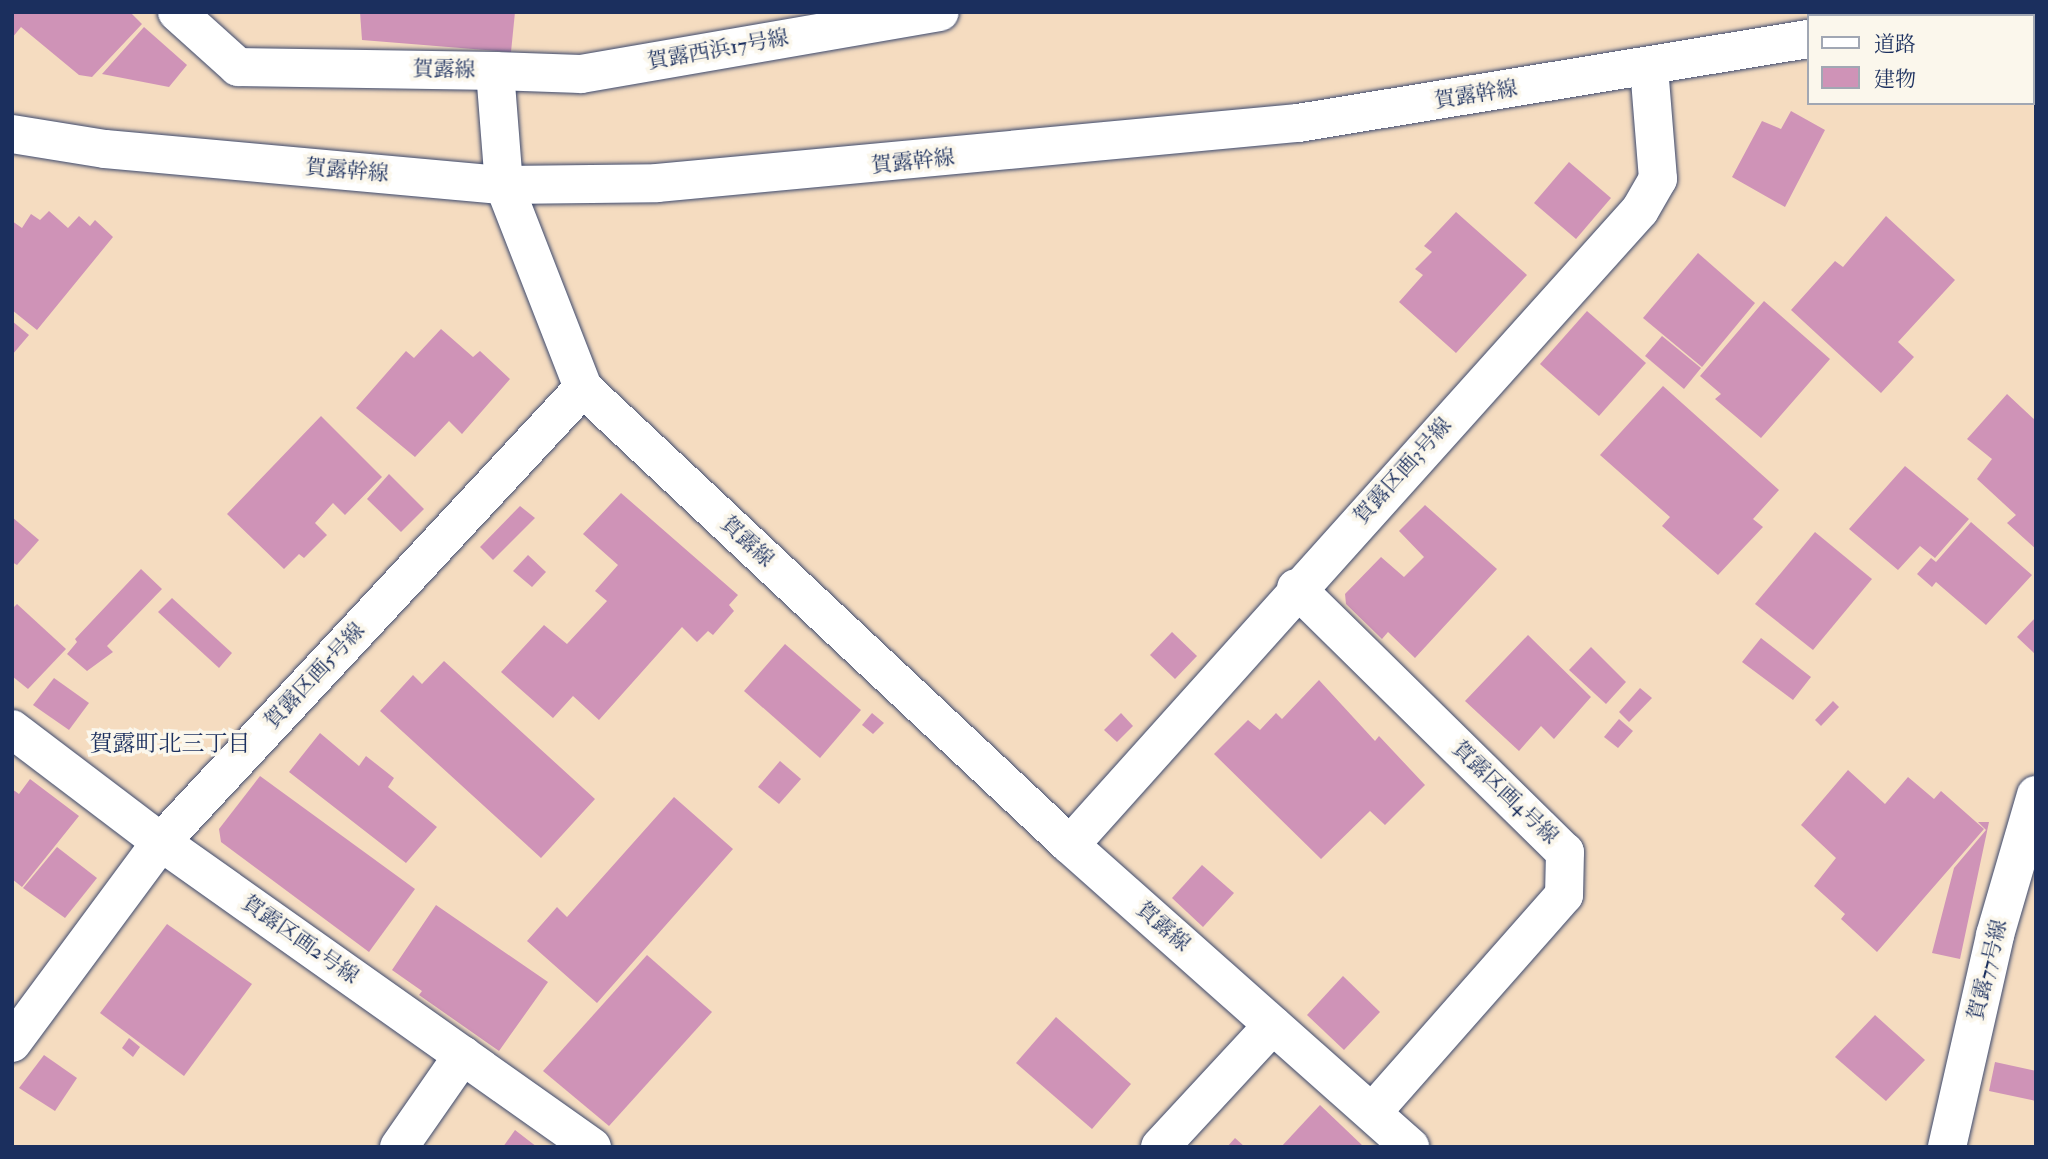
<!DOCTYPE html>
<html>
<head>
<meta charset="utf-8">
<style>
  body { margin:0 }
  #map { position:relative; width:2048px; height:1159px; overflow:hidden; background:#f5dcc0; font-family:"IM FELL Double Pica","Noto Serif JP",serif }
  div>[style] { position:absolute }
  [style*='--x'] { left:calc(var(--x)*1px); top:calc(var(--y)*1px); width:calc(var(--w)*1px); rotate:calc(var(--a)*1deg) }
  .building>* { inset:0; background:#cf93b7 }
  .roads { filter:drop-shadow(0 0 2px #3c496d) drop-shadow(0 0 2px #3c496d) }
  .street>* { height:38px; margin:-19px; padding:0 19px; transform-origin:19px; border-radius:19px; background:#fff }
  span { translate:-50% -50%; white-space:nowrap; text-align:center; line-height:1.15; -webkit-text-stroke:7px #fbf7ec; paint-order:stroke }
  .street-label { font-size:21px; color:#1b2f5e }
  .neighbourhood-label { font-size:23px; color:#1b2f5e }
  .frame { position:absolute; inset:0; border:14px solid #1b2f5e; pointer-events:none }
  .legend { position:absolute; left:1807px; top:14px; width:228px; height:91px; box-sizing:border-box; background:#fbf7ec; border:2px solid #a1a7b3; margin:0; padding:9px 12px; list-style:none; font-size:21px; color:#1b2f5e }
  .legend li { display:flex; align-items:center; gap:14px; height:35px }
  .legend b { width:35px; border:2px solid #a1a7b3 }
</style>
</head>
<body>
<div id="map">
  <div class="building">
    <i style="clip-path:polygon(12px 12px,130px 12px,142px 24px,92px 77px,79px 75px,21px 27px,12px 38px)"></i>
    <i style="clip-path:polygon(360px 12px,515px 12px,511px 52px,362px 40px)"></i>
    <i style="clip-path:polygon(144px 27px,187px 65px,169px 87px,102px 74px)"></i>
    <i style="clip-path:polygon(1791px 111px,1825px 130px,1785px 207px,1732px 177px,1762px 121px,1781px 129px)"></i>
    <i style="clip-path:polygon(1569px 162px,1611px 198px,1576px 239px,1534px 203px)"></i>
    <i style="clip-path:polygon(49px 211px,68px 228px,79px 216px,90px 226px,95px 220px,113px 237px,37px 330px,12px 310px,12px 221px,22px 228px,31px 214px,40px 220px)"></i>
    <i style="clip-path:polygon(1456px 212px,1527px 275px,1456px 353px,1399px 302px,1423px 275px,1415px 269px,1432px 252px,1424px 246px)"></i>
    <i style="clip-path:polygon(1886px 216px,1955px 280px,1898px 342px,1914px 357px,1881px 393px,1791px 310px,1835px 261px,1843px 267px)"></i>
    <i style="clip-path:polygon(1698px 253px,1755px 303px,1702px 367px,1643px 318px)"></i>
    <i style="clip-path:polygon(1764px 301px,1830px 359px,1761px 438px,1715px 399px,1721px 394px,1700px 376px)"></i>
    <i style="clip-path:polygon(1587px 311px,1646px 363px,1599px 416px,1540px 364px)"></i>
    <i style="clip-path:polygon(12px 321px,29px 335px,12px 355px)"></i>
    <i style="clip-path:polygon(441px 329px,473px 357px,480px 351px,510px 379px,462px 434px,449px 421px,415px 457px,356px 408px,406px 351px,414px 358px)"></i>
    <i style="clip-path:polygon(1662px 336px,1701px 368px,1684px 389px,1645px 356px)"></i>
    <i style="clip-path:polygon(1663px 386px,1779px 490px,1753px 519px,1763px 527px,1718px 575px,1662px 526px,1670px 517px,1600px 455px)"></i>
    <i style="clip-path:polygon(2007px 394px,2036px 421px,2036px 549px,2007px 523px,2016px 515px,1977px 479px,1992px 459px,1967px 439px)"></i>
    <i style="clip-path:polygon(321px 416px,382px 477px,345px 515px,333px 503px,315px 523px,327px 535px,304px 558px,299px 554px,284px 569px,227px 514px)"></i>
    <i style="clip-path:polygon(1905px 466px,1969px 519px,1935px 558px,1920px 546px,1898px 570px,1849px 529px)"></i>
    <i style="clip-path:polygon(389px 474px,424px 509px,401px 532px,367px 499px)"></i>
    <i style="clip-path:polygon(621px 493px,738px 595px,729px 605px,734px 611px,713px 635px,708px 631px,697px 642px,682px 627px,599px 720px,573px 696px,553px 718px,501px 672px,544px 625px,567px 644px,607px 601px,595px 591px,618px 565px,583px 534px)"></i>
    <i style="clip-path:polygon(1425px 505px,1497px 569px,1415px 658px,1388px 632px,1382px 639px,1346px 604px,1345px 594px,1381px 557px,1404px 577px,1424px 557px,1399px 531px)"></i>
    <i style="clip-path:polygon(520px 506px,535px 518px,493px 560px,480px 547px)"></i>
    <i style="clip-path:polygon(12px 517px,39px 540px,17px 565px,12px 562px)"></i>
    <i style="clip-path:polygon(1971px 522px,2032px 575px,1986px 625px,1936px 582px,1932px 587px,1917px 574px,1931px 558px,1936px 562px)"></i>
    <i style="clip-path:polygon(1815px 532px,1872px 579px,1813px 650px,1755px 604px)"></i>
    <i style="clip-path:polygon(528px 555px,546px 572px,532px 587px,513px 571px)"></i>
    <i style="clip-path:polygon(141px 569px,162px 589px,107px 646px,113px 652px,87px 671px,67px 654px,77px 642px,75px 639px)"></i>
    <i style="clip-path:polygon(172px 598px,232px 653px,219px 668px,158px 612px)"></i>
    <i style="clip-path:polygon(17px 604px,66px 649px,28px 689px,12px 676px,12px 609px)"></i>
    <i style="clip-path:polygon(2036px 617px,2036px 655px,2017px 637px)"></i>
    <i style="clip-path:polygon(1172px 632px,1197px 656px,1175px 679px,1150px 655px)"></i>
    <i style="clip-path:polygon(1528px 635px,1591px 697px,1554px 739px,1541px 726px,1519px 751px,1465px 701px)"></i>
    <i style="clip-path:polygon(1761px 638px,1811px 677px,1793px 700px,1742px 662px)"></i>
    <i style="clip-path:polygon(785px 644px,861px 710px,820px 758px,744px 691px)"></i>
    <i style="clip-path:polygon(1591px 647px,1626px 682px,1606px 704px,1569px 670px)"></i>
    <i style="clip-path:polygon(444px 661px,595px 799px,541px 858px,380px 711px,413px 675px,422px 684px)"></i>
    <i style="clip-path:polygon(54px 678px,89px 703px,69px 730px,33px 705px)"></i>
    <i style="clip-path:polygon(1319px 680px,1375px 741px,1379px 736px,1425px 785px,1385px 825px,1370px 811px,1321px 859px,1214px 754px,1248px 720px,1260px 730px,1276px 713px,1282px 719px)"></i>
    <i style="clip-path:polygon(1640px 688px,1652px 698px,1629px 722px,1619px 712px)"></i>
    <i style="clip-path:polygon(1833px 701px,1839px 707px,1821px 726px,1815px 720px)"></i>
    <i style="clip-path:polygon(872px 713px,884px 723px,873px 734px,862px 725px)"></i>
    <i style="clip-path:polygon(1121px 713px,1133px 726px,1117px 742px,1104px 730px)"></i>
    <i style="clip-path:polygon(1619px 719px,1633px 731px,1618px 748px,1604px 737px)"></i>
    <i style="clip-path:polygon(320px 733px,359px 766px,366px 756px,394px 778px,388px 787px,437px 827px,406px 863px,289px 772px)"></i>
    <i style="clip-path:polygon(780px 761px,801px 779px,779px 804px,758px 787px)"></i>
    <i style="clip-path:polygon(1848px 770px,1885px 804px,1908px 777px,1934px 799px,1941px 791px,1984px 829px,1877px 952px,1841px 919px,1845px 914px,1814px 886px,1836px 858px,1801px 825px)"></i>
    <i style="clip-path:polygon(260px 776px,415px 889px,369px 952px,221px 842px,219px 829px)"></i>
    <i style="clip-path:polygon(30px 779px,79px 816px,22px 887px,12px 879px,12px 789px,19px 794px)"></i>
    <i style="clip-path:polygon(674px 797px,733px 849px,597px 1003px,527px 941px,557px 907px,567px 917px)"></i>
    <i style="clip-path:polygon(1978px 822px,1989px 822px,1960px 959px,1932px 953px,1954px 868px,1986px 830px)"></i>
    <i style="clip-path:polygon(57px 847px,97px 878px,65px 918px,23px 888px)"></i>
    <i style="clip-path:polygon(1202px 865px,1234px 893px,1203px 927px,1172px 898px)"></i>
    <i style="clip-path:polygon(436px 905px,548px 982px,499px 1051px,419px 995px,422px 991px,392px 970px)"></i>
    <i style="clip-path:polygon(167px 924px,252px 984px,184px 1076px,100px 1013px)"></i>
    <i style="clip-path:polygon(647px 955px,712px 1012px,609px 1126px,543px 1071px)"></i>
    <i style="clip-path:polygon(1343px 976px,1380px 1012px,1344px 1050px,1307px 1015px)"></i>
    <i style="clip-path:polygon(1875px 1015px,1925px 1060px,1886px 1101px,1835px 1057px)"></i>
    <i style="clip-path:polygon(1056px 1017px,1131px 1084px,1092px 1129px,1016px 1063px)"></i>
    <i style="clip-path:polygon(129px 1038px,140px 1047px,133px 1057px,122px 1048px)"></i>
    <i style="clip-path:polygon(44px 1055px,77px 1078px,55px 1111px,19px 1088px)"></i>
    <i style="clip-path:polygon(1995px 1062px,2036px 1071px,2036px 1101px,1989px 1091px)"></i>
    <i style="clip-path:polygon(1320px 1105px,1364px 1147px,1281px 1147px)"></i>
    <i style="clip-path:polygon(515px 1130px,537px 1147px,503px 1147px)"></i>
    <i style="clip-path:polygon(1235px 1138px,1245px 1147px,1227px 1147px)"></i>
  </div>
  <div class="roads">
    <div class="street">
      <i style="--x:177;--y:12;--w:82;--a:42"></i>
      <i style="--x:238;--y:67;--w:257;--a:0.9"></i>
      <i style="--x:495;--y:71;--w:114;--a:85.5"></i>
      <i style="--x:504;--y:185;--w:218;--a:68.7"></i>
      <i style="--x:583;--y:388;--w:668;--a:43.18"></i>
      <i style="--x:1070;--y:845;--w:455;--a:41.6"></i>
      <i style="--x:1938;--y:16;--w:20;--a:-11"></i>
      <i style="--x:495;--y:71;--w:86;--a:2"></i>
      <i style="--x:581;--y:74;--w:364;--a:-9.8"></i>
      <i style="--x:12;--y:134;--w:94;--a:9.2"></i>
      <i style="--x:105;--y:149;--w:401;--a:5.2"></i>
      <i style="--x:504;--y:185;--w:153;--a:-0.7"></i>
      <i style="--x:657;--y:183;--w:644;--a:-5.35"></i>
      <i style="--x:1298;--y:123;--w:517;--a:-9.35"></i>
      <i style="--x:1296;--y:588;--w:377;--a:44.5"></i>
      <i style="--x:1565;--y:852;--w:43;--a:91.3"></i>
      <i style="--x:1564;--y:895;--w:290;--a:131.4"></i>
      <i style="--x:12;--y:729;--w:187;--a:37.2"></i>
      <i style="--x:161;--y:842;--w:528;--a:35.29"></i>
      <i style="--x:1070;--y:845;--w:853;--a:-48.09"></i>
      <i style="--x:1640;--y:210;--w:36;--a:-60"></i>
      <i style="--x:1658;--y:179;--w:112;--a:-94.6"></i>
      <i style="--x:12;--y:1043;--w:250;--a:-53.5"></i>
      <i style="--x:161;--y:842;--w:620;--a:-47.09"></i>
      <i style="--x:399;--y:1147;--w:112;--a:-55.2"></i>
      <i style="--x:1160;--y:1147;--w:166;--a:-47.2"></i>
      <i style="--x:1947;--y:1147;--w:217;--a:-77.2"></i>
      <i style="--x:1995;--y:935;--w:146;--a:-73.7"></i>
    </div>
  </div>
  <div class="street-label">
    <span style="left:718px;top:50px;rotate:-10deg">賀露西浜17号線</span>
    <span style="left:444px;top:70px;rotate:1deg">賀露線</span>
    <span style="left:1476px;top:95px;rotate:-9deg">賀露幹線</span>
    <span style="left:913px;top:162px;rotate:-6deg">賀露幹線</span>
    <span style="left:347px;top:171px;rotate:5deg">賀露幹線</span>
    <span style="left:1403px;top:471px;rotate:-48deg">賀露区画3号線</span>
    <span style="left:747px;top:542px;rotate:43deg">賀露線</span>
    <span style="left:315px;top:676px;rotate:-47deg">賀露区画5号線</span>
    <span style="left:1505px;top:793px;rotate:44deg">賀露区画4号線</span>
    <span style="left:1163px;top:927px;rotate:41deg">賀露線</span>
    <span style="left:300px;top:940px;rotate:35deg">賀露区画2号線</span>
    <span style="left:1988px;top:970px;rotate:-76deg">賀露77号線</span>
  </div>
  <div class="neighbourhood-label">
    <span style="left:170px;top:744px">賀露町北三丁目</span>
  </div>
  <div class="frame"></div>
  <ul class="legend">
  <li><b style="height:9px;background:#fff"></b>道路</li>
  <li><b style="height:19px;background:#cf93b7"></b>建物</li>
  </ul>
</div>
</body>
</html>
